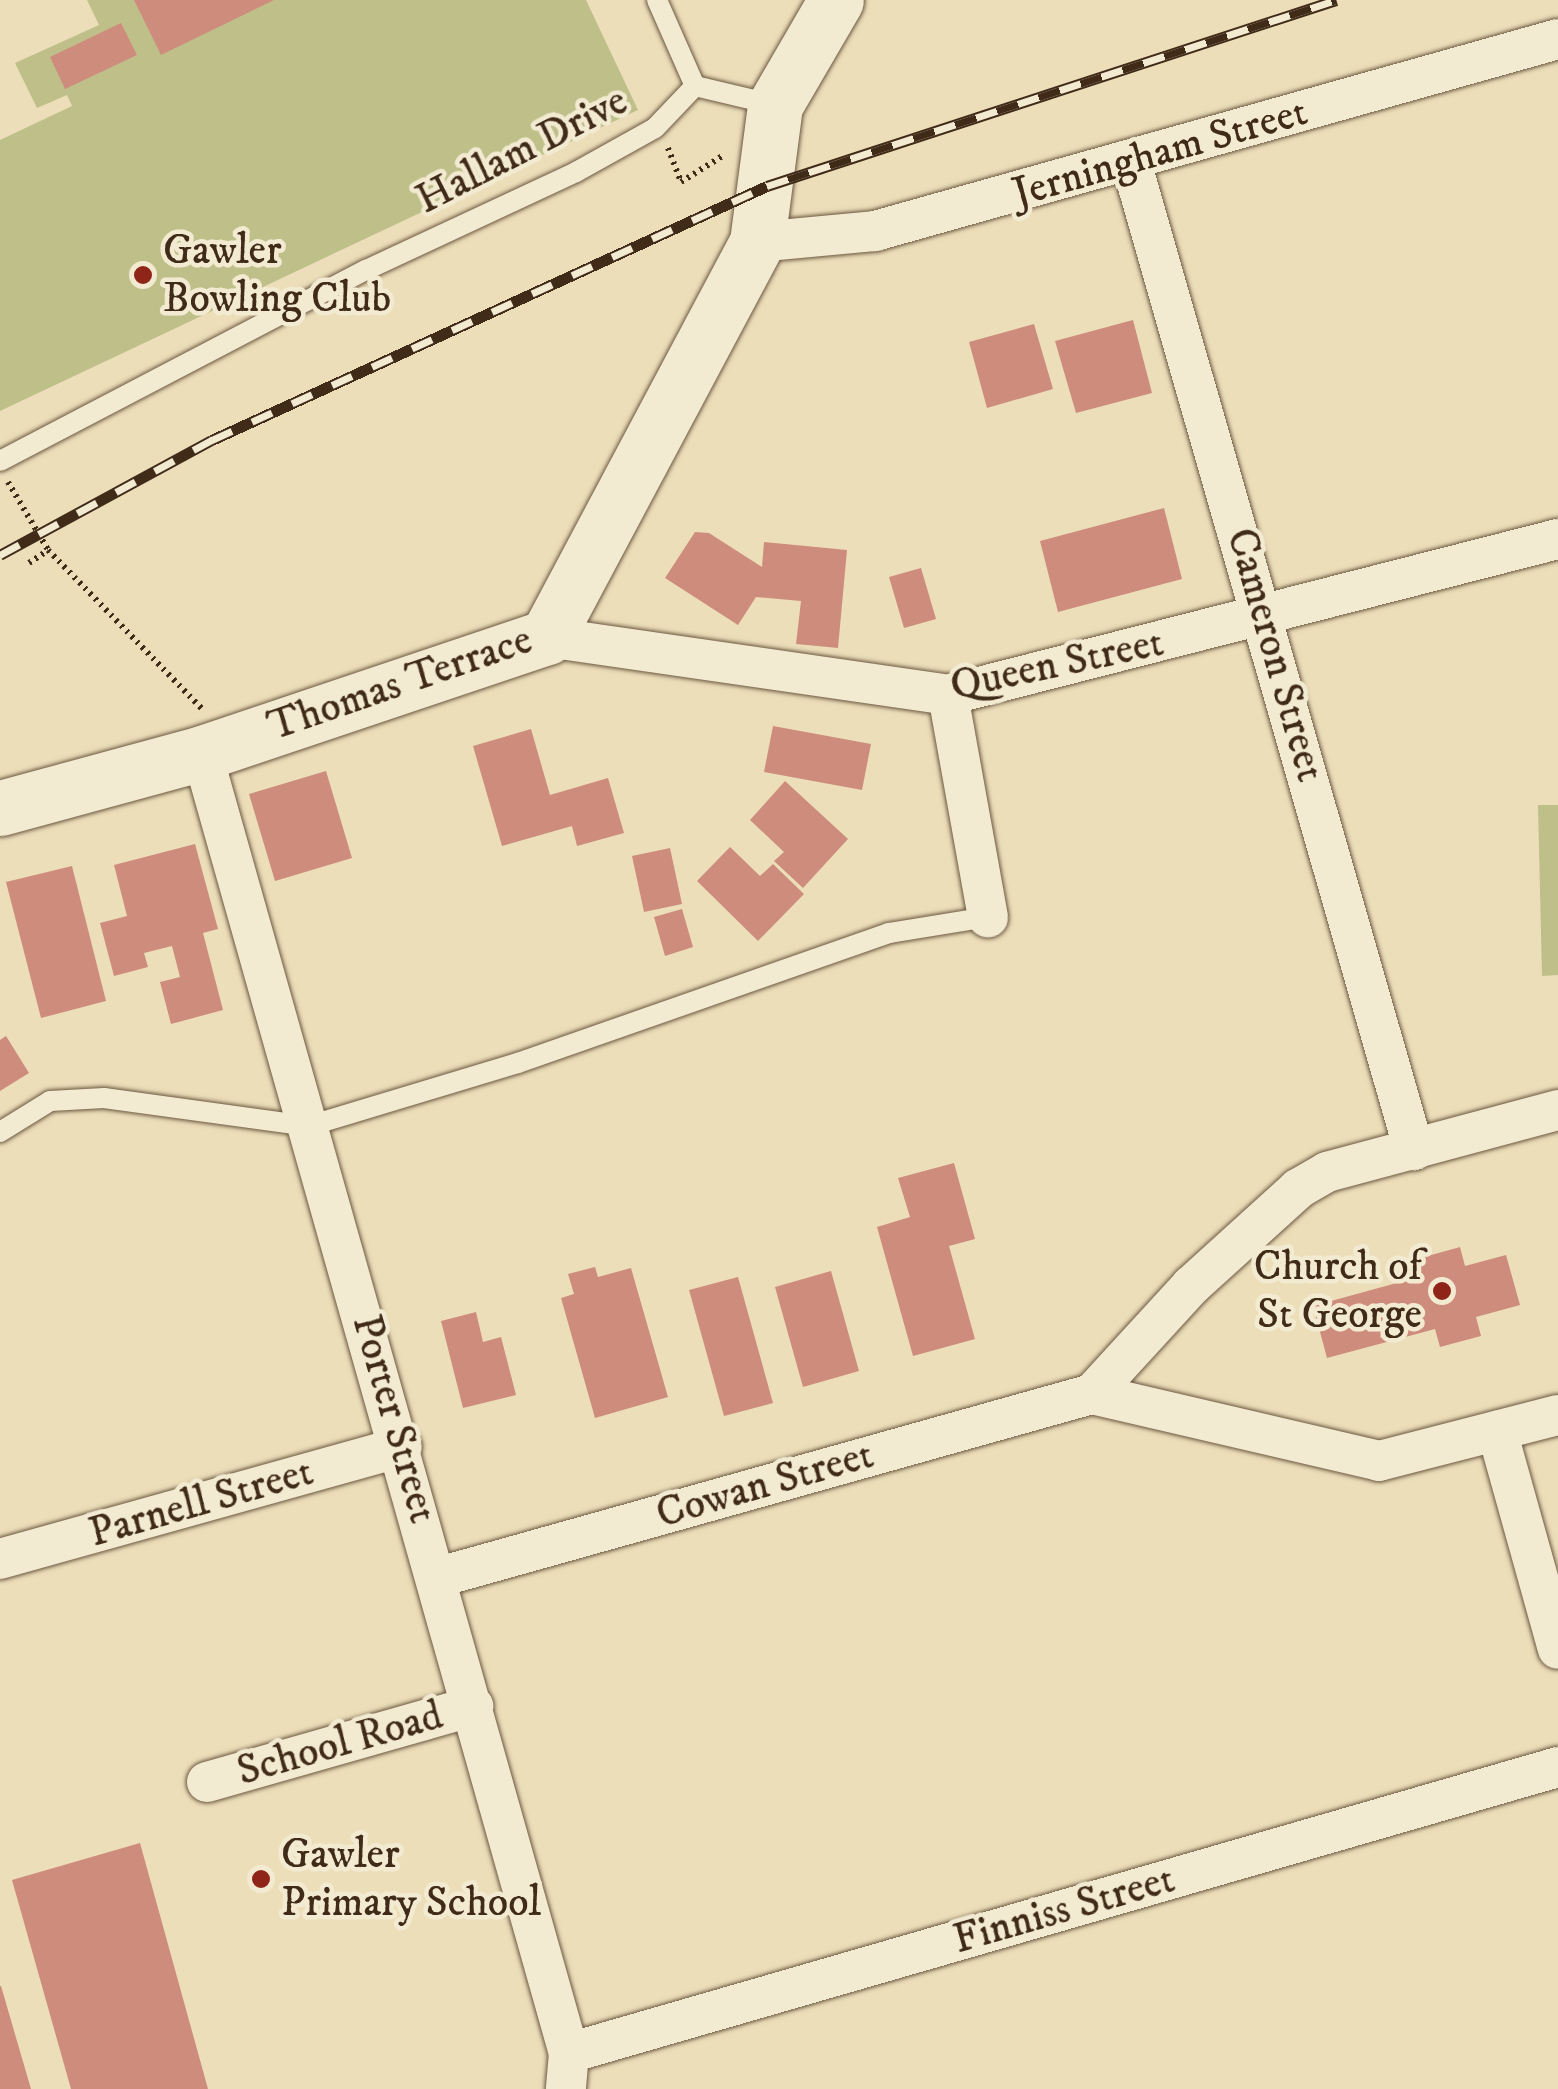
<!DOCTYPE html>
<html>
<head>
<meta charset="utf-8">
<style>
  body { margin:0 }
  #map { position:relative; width:1558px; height:2089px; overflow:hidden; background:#ecdeb9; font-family:"IM FELL DW Pica",serif }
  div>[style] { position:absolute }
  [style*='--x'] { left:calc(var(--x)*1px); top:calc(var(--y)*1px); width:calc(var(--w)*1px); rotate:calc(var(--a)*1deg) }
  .green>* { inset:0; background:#bfbf8a }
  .building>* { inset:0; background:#ce8c7c }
  .path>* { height:6px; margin-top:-3px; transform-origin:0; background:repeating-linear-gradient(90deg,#402b19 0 2.5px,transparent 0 7.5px) }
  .roads { filter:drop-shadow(0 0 2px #6b5841) drop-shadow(0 0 2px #6b5841) }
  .lane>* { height:20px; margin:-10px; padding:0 10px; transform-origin:10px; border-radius:10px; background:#f3ead2 }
  .street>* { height:40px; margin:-20px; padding:0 20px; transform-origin:20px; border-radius:20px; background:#f3ead2 }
  .secondary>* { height:55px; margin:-27.5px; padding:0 27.5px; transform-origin:27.5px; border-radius:27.5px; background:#f3ead2 }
  .rail>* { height:11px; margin-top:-5.5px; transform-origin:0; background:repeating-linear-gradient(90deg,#f3ead2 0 22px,#402b19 0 44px); box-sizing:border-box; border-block:2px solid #402b19 }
  .dots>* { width:28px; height:28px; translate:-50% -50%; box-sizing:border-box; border:5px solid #f3ead2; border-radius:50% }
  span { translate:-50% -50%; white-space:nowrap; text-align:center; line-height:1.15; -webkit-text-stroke:9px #f3ead2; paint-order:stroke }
  .street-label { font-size:42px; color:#402b19 }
  .poi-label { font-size:42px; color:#402b19 }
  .left { translate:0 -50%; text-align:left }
  .right { translate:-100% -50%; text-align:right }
</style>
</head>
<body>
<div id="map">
  <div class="green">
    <i style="clip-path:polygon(87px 0,586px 0,638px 110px,0 411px,0 140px,72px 106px,67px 95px,37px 108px,15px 63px,99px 25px)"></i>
    <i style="clip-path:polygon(1538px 805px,1558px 805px,1558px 975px,1542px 976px)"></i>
  </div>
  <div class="building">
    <i style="clip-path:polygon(134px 0,274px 0,161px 55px)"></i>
    <i style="clip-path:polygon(121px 23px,137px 55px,65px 89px,50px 57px)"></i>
    <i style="clip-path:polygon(1133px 320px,1152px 393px,1076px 413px,1055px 341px)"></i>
    <i style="clip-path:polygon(1034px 324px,1053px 389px,987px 408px,969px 342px)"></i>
    <i style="clip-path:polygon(1164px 508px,1182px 579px,1058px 612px,1040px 541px)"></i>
    <i style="clip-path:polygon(695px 532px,709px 533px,762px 567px,764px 542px,847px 550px,838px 648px,796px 644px,801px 601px,756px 597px,738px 625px,665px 578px)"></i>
    <i style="clip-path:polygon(921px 568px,936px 619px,904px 628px,889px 577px)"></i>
    <i style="clip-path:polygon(773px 726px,871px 744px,862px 790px,764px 772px)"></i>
    <i style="clip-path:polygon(531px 729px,550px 795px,608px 778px,624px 833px,577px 846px,572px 826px,502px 846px,473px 746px)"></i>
    <i style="clip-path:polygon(326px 771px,352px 858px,275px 881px,249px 794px)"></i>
    <i style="clip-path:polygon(785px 781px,848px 839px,803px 888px,774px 861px,784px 852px,750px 820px)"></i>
    <i style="clip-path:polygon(195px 844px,218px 929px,203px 933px,223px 1010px,171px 1024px,160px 982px,180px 977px,172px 946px,144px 953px,148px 967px,114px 976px,100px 923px,127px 916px,114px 865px)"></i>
    <i style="clip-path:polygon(730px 847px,760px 876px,773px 864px,804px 894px,758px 941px,697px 881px)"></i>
    <i style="clip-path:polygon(670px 848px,682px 904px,644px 912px,632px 856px)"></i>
    <i style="clip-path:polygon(72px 866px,106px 1001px,41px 1018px,6px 882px)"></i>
    <i style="clip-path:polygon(682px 909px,693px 947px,665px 956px,654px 917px)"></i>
    <i style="clip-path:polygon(6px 1036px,29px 1073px,0 1091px,0 1040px)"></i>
    <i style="clip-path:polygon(954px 1163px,975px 1239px,949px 1246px,975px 1339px,913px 1356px,877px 1227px,910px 1217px,898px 1178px)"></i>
    <i style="clip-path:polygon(1460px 1247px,1465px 1266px,1506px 1255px,1520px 1305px,1476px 1317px,1481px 1336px,1440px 1347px,1435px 1329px,1327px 1358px,1313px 1306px,1422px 1276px,1417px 1259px)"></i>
    <i style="clip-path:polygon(595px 1267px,598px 1277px,631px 1268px,668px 1397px,595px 1418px,561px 1298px,574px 1294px,568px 1274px)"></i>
    <i style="clip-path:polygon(831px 1271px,859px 1371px,803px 1387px,775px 1287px)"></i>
    <i style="clip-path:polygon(738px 1277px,773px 1403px,724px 1416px,689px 1290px)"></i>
    <i style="clip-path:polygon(476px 1312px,483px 1342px,501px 1337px,516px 1395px,463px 1408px,441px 1321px)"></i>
    <i style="clip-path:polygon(140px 1843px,208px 2089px,71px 2089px,12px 1880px)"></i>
    <i style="clip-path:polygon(0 1986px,1px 1986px,31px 2089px,0 2089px)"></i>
  </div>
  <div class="path">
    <i style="--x:668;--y:148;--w:36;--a:69"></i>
    <i style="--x:681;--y:182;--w:51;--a:-32.1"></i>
    <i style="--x:8;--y:482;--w:79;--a:59.5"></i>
    <i style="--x:29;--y:563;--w:23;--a:-34"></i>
    <i style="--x:48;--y:550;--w:221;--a:45.9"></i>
  </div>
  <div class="roads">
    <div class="lane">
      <i style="--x:657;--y:0;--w:94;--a:66.2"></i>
      <i style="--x:695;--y:86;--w:78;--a:13.3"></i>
      <i style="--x:0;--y:461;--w:413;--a:-27.6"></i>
      <i style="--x:366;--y:270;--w:232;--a:-25"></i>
      <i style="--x:576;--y:172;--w:90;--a:-29.1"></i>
      <i style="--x:655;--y:128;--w:58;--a:-46.4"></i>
      <i style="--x:0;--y:1132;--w:59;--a:-31.8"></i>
      <i style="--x:50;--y:1101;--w:54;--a:-3.2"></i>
      <i style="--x:104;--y:1098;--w:207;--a:7.8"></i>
      <i style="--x:309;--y:1126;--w:218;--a:-16.8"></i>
      <i style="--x:518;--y:1063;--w:393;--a:-19.3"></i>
      <i style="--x:889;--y:933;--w:100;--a:-9.2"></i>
    </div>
    <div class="street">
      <i style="--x:1131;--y:162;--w:1028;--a:74.02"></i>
      <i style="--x:757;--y:242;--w:119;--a:-5.3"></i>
      <i style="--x:875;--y:231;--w:709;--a:-15.7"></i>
      <i style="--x:547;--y:637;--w:405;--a:8.2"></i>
      <i style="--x:948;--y:695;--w:630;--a:-14.35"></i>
      <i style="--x:948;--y:695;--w:226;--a:79.8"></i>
      <i style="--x:202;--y:753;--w:1351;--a:74.24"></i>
      <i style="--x:569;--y:2053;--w:36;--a:95"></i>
      <i style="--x:1558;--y:1110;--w:239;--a:165"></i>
      <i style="--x:1327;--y:1172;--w:34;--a:150"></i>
      <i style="--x:1298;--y:1189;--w:144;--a:137.8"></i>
      <i style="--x:1191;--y:1286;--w:147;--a:132.5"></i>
      <i style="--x:1092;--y:1394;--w:295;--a:13.1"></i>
      <i style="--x:1379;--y:1461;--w:185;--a:-14.4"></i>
      <i style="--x:1497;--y:1431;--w:226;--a:74.4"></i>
      <i style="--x:0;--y:1559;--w:417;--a:-15.6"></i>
      <i style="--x:439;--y:1577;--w:678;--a:-15.66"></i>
      <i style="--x:207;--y:1782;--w:277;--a:-15.9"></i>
      <i style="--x:569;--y:2053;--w:1030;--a:-16.13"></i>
    </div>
    <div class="secondary">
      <i style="--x:0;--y:808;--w:209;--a:-15.2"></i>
      <i style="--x:202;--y:753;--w:364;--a:-18.6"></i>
      <i style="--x:547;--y:637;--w:447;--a:-62"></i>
      <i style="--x:757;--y:242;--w:138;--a:-82.5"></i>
      <i style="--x:775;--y:105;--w:121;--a:-59.8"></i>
    </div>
  </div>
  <div class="rail">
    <i style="--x:0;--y:555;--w:241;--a:-28.5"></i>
    <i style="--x:212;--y:440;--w:610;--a:-24.59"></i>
    <i style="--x:767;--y:186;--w:599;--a:-18.1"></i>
  </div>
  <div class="dots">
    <i style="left:143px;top:275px;background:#8f2418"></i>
    <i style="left:1442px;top:1291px;background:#8f2418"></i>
    <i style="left:261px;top:1879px;background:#8f2418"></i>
  </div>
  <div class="street-label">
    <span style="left:522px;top:151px;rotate:-27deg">Hallam Drive</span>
    <span style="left:1160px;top:153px;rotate:-16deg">Jerningham Street</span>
    <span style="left:1275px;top:655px;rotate:74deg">Cameron Street</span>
    <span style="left:1057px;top:665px;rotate:-12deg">Queen Street</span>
    <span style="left:400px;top:684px;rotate:-19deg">Thomas Terrace</span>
    <span style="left:394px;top:1419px;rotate:74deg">Porter Street</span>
    <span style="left:765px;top:1485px;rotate:-16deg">Cowan Street</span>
    <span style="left:201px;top:1503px;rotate:-16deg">Parnell Street</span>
    <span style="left:340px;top:1744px;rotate:-16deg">School Road</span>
    <span style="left:1064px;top:1910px;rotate:-16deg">Finniss Street</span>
  </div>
  <div class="poi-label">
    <span class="left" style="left:163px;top:275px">Gawler<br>Bowling Club</span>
    <span class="right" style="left:1422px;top:1291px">Church of<br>St George</span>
    <span class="left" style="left:281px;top:1879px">Gawler<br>Primary School</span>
  </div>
</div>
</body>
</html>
